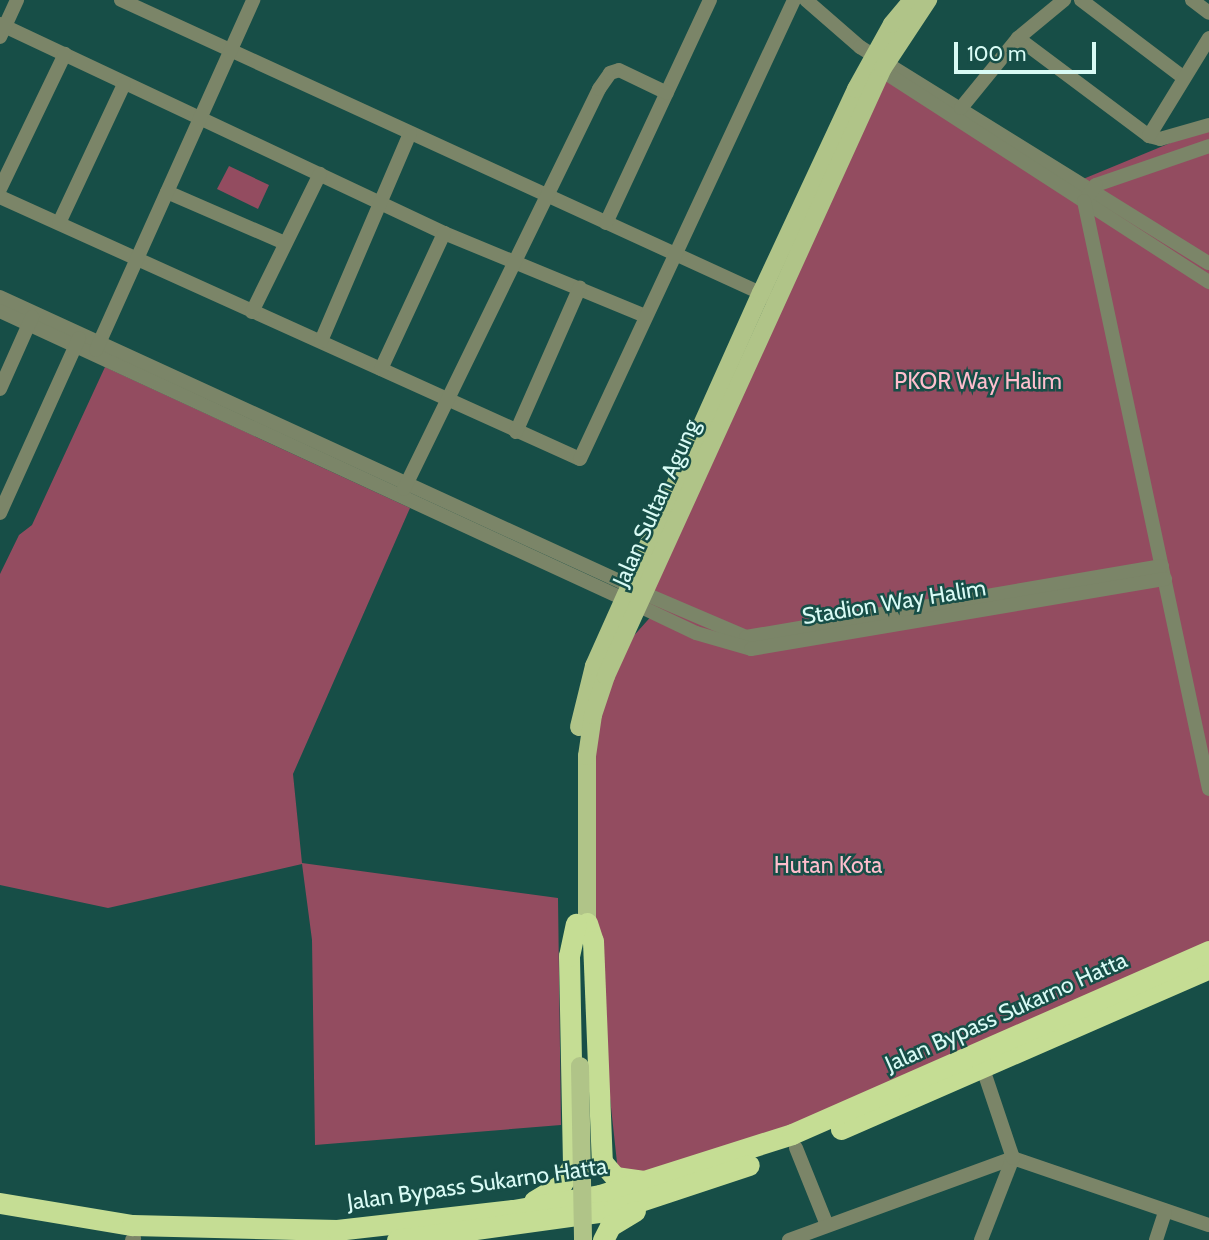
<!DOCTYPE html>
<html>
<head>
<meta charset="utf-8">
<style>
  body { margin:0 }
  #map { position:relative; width:1209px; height:1240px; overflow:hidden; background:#174e47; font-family:Cabin,sans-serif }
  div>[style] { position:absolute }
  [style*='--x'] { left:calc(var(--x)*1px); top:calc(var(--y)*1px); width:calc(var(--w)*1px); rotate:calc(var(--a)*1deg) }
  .green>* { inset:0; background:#934c60 }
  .minor>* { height:14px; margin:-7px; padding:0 7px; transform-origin:7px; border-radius:7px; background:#7b8568 }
  .major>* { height:18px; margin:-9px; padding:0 9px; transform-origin:9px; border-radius:9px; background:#b0c488 }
  .highway>* { height:21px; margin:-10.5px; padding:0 10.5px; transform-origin:10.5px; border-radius:10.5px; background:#c5dd94 }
  .major-bridge>* { height:18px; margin:-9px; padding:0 9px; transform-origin:9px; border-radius:9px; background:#b0c488 }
  span { translate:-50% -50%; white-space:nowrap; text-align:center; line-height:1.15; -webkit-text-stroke:5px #174e47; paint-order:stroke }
  .park-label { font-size:23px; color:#ffbecd }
  .street-label { font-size:23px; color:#d9fbf5 }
  .scale { position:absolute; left:954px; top:42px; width:142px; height:32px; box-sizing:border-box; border:4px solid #d9fbf5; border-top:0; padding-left:9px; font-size:21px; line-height:24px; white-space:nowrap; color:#d9fbf5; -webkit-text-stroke:5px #174e47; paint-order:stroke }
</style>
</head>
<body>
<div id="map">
  <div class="green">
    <i style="clip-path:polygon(884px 66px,1071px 184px,1209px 127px,1209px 953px,923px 1077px,660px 1173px,618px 1172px,591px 922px,593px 716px,613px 659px,655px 612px,639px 605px)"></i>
    <i style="clip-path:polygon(229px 166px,269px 185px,258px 209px,217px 189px)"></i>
    <i style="clip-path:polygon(105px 367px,410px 508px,293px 774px,302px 863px,558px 898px,561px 1125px,315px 1145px,312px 940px,302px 864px,108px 908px,0 885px,0 574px,19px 535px,32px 525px)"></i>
  </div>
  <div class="minor">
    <i style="--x:121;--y:0;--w:713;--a:24.62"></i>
    <i style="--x:806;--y:0;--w:72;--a:41"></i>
    <i style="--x:860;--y:47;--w:410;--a:31.8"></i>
    <i style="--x:1081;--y:0;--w:129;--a:37.1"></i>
    <i style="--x:1192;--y:0;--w:21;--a:37"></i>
    <i style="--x:0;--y:24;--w:491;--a:25.2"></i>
    <i style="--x:444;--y:233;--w:217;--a:22.4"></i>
    <i style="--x:0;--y:37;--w:41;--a:-65.3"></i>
    <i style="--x:1018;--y:38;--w:164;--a:36.8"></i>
    <i style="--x:1149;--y:136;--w:11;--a:15"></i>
    <i style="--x:1160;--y:139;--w:51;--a:-15.9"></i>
    <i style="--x:875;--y:66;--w:398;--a:32.9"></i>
    <i style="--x:961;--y:108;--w:90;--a:-50.8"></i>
    <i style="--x:1018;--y:38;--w:60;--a:-39.6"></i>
    <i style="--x:1149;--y:136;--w:115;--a:-58.5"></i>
    <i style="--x:1209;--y:146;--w:120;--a:161"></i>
    <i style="--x:1096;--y:185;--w:20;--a:127"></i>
    <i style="--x:1084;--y:201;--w:601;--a:78"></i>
    <i style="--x:0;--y:189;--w:150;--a:-64.3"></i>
    <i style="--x:167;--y:192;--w:129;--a:23.4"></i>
    <i style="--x:0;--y:197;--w:636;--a:24.31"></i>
    <i style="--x:580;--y:459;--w:506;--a:-65"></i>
    <i style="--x:59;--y:223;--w:153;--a:-64.9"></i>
    <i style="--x:606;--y:223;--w:246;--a:-65"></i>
    <i style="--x:0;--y:297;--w:693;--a:24.64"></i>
    <i style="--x:0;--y:311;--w:687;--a:24.78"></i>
    <i style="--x:252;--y:312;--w:154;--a:-63.8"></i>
    <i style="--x:321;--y:341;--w:226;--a:-66.8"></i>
    <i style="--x:96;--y:350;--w:384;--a:-65.8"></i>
    <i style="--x:381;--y:369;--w:150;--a:-65.1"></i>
    <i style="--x:0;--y:389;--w:79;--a:-66"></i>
    <i style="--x:516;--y:432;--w:158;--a:-66.2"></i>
    <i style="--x:404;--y:489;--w:445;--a:-64"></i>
    <i style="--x:599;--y:89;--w:19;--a:-55"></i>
    <i style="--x:610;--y:73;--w:9;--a:-18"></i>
    <i style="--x:619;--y:70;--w:53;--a:25.6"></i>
    <i style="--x:0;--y:513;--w:192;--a:-65.7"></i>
    <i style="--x:643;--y:593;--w:112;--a:23.1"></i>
    <i style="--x:746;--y:637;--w:422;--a:-9.7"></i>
    <i style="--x:637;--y:605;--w:65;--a:25.4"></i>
    <i style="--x:696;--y:633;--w:57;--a:16.2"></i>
    <i style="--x:751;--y:649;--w:420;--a:-9.6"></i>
    <i style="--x:796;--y:1148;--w:83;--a:68.1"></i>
    <i style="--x:132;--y:1240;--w:3;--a:-45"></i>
    <i style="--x:789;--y:1240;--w:239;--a:-20.1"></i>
    <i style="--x:1013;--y:1158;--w:207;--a:18.9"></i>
    <i style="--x:981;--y:1240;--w:88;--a:-68.7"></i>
    <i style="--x:1013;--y:1158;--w:94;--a:-108.6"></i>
    <i style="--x:1156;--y:1240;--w:29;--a:-72"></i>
  </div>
  <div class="major">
    <i style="--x:579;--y:727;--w:63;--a:-76.2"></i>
    <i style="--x:594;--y:666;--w:409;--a:-65.9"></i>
    <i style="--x:761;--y:293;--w:225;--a:-65"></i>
    <i style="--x:856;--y:89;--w:74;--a:-61"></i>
    <i style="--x:892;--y:24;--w:31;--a:-50"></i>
    <i style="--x:587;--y:935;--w:179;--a:-90"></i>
    <i style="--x:587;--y:756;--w:41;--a:-81.7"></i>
    <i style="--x:593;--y:715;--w:41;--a:-71.6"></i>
    <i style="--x:606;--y:676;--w:668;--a:-65.51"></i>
    <i style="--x:883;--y:68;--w:82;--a:-56.5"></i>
  </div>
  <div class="highway">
    <i style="--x:587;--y:923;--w:19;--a:72"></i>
    <i style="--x:593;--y:941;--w:221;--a:87.7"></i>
    <i style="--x:602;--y:1162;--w:20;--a:49"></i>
    <i style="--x:615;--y:1177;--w:27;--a:8"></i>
    <i style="--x:841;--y:1129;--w:402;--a:-23.6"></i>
    <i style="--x:534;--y:1201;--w:31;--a:-31"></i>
    <i style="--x:561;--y:1185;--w:23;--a:-59"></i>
    <i style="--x:573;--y:1165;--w:209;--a:-91.1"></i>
    <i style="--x:569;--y:956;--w:33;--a:-78"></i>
    <i style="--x:0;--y:1203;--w:134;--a:9.5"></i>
    <i style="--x:132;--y:1225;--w:205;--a:1.4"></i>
    <i style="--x:337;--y:1230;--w:177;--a:-6.5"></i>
    <i style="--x:513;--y:1210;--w:88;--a:-9.8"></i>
    <i style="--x:600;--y:1195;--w:201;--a:-17.6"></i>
    <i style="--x:792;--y:1134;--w:455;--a:-23.7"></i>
    <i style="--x:397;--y:1240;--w:218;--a:-7.9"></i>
    <i style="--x:613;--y:1210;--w:143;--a:-18.3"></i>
    <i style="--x:603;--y:1240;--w:16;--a:-63"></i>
    <i style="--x:610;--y:1226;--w:29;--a:-31"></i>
  </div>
  <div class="major-bridge">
    <i style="--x:580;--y:1066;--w:174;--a:89"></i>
  </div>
  <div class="park-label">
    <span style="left:978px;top:381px">PKOR Way Halim</span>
    <span style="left:828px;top:865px">Hutan Kota</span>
  </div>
  <div class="street-label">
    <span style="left:656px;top:503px;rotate:-66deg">Jalan Sultan Agung</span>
    <span style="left:894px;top:602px;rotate:-9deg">Stadion Way Halim</span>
    <span style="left:1006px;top:1012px;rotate:-24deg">Jalan Bypass Sukarno Hatta</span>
    <span style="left:477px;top:1184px;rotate:-8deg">Jalan Bypass Sukarno Hatta</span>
  </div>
  <div class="scale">100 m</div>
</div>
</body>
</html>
